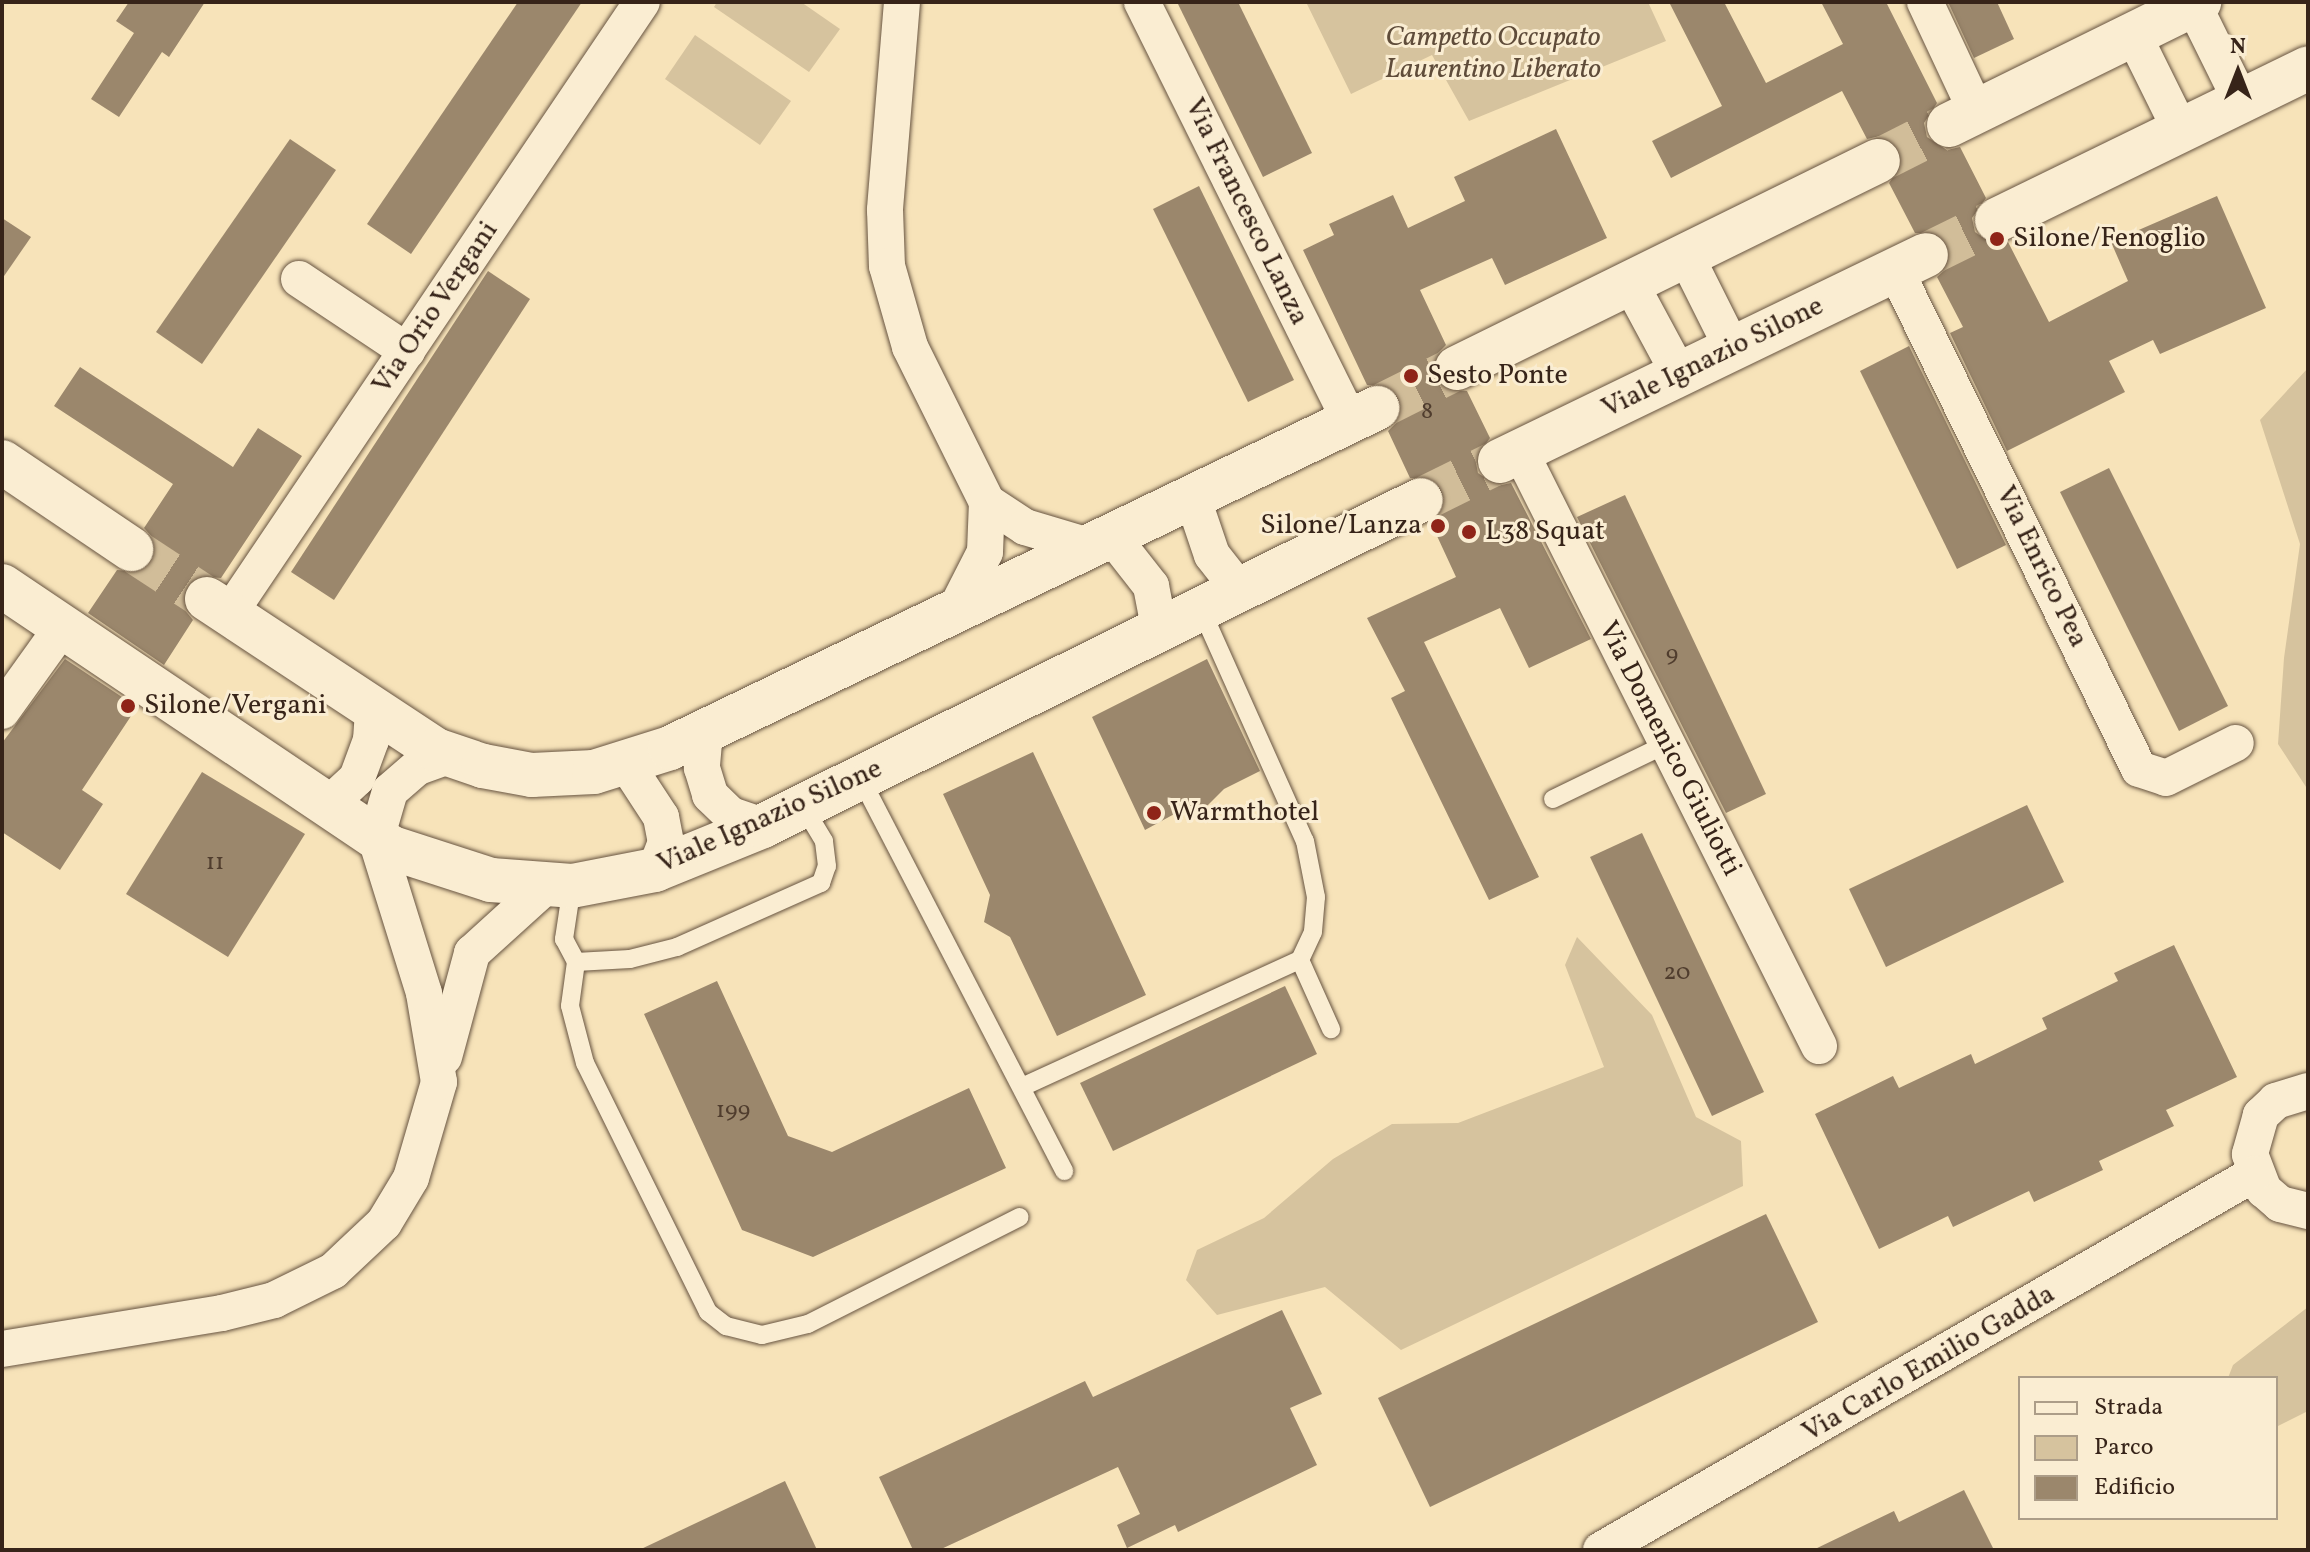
<!DOCTYPE html>
<html>
<head>
<meta charset="utf-8">
<style>
  body { margin:0 }
  #map { position:relative; width:2310px; height:1552px; overflow:hidden; background:#f7e3b9; font-family:Vollkorn,serif }
  div>[style] { position:absolute }
  [style*='--x'] { left:calc(var(--x)*1px); top:calc(var(--y)*1px); width:calc(var(--w)*1px); rotate:calc(var(--a)*1deg) }
  .green>* { inset:0; background:#d6c39e }
  .building>* { inset:0; background:#9b876c }
  .tertiary-tunnel>* { height:44px; margin-top:-22px; transform-origin:0; background:repeating-linear-gradient(90deg,#d1bd99 0 44px,transparent 0 66px) }
  .roads { filter:drop-shadow(0 0 2px #675441) drop-shadow(0 0 2px #675441) }
  .service>* { height:18px; margin:-9px; padding:0 9px; transform-origin:9px; border-radius:9px; background:#faedd2 }
  .minor>* { height:36px; margin:-18px; padding:0 18px; transform-origin:18px; border-radius:18px; background:#faedd2 }
  .tertiary>* { height:44px; margin:-22px; padding:0 22px; transform-origin:22px; border-radius:22px; background:#faedd2 }
  .dots>* { width:22px; height:22px; translate:-50% -50%; box-sizing:border-box; border:4px solid #faedd2; border-radius:50% }
  span { translate:-50% -50%; white-space:nowrap; text-align:center; line-height:1.15; -webkit-text-stroke:6px #faedd2; paint-order:stroke }
  .number-label { font-size:24px; color:#503d2e }
  .number-label span { -webkit-text-stroke-width:0 }
  .park-label { font-size:28px; color:#5f4c3a; font-style:italic }
  .street-label { font-size:28px; color:#372419 }
  .poi-label { font-size:28px; color:#372419 }
  .left { translate:0 -50%; text-align:left }
  .right { translate:-100% -50%; text-align:right }
  .frame { position:absolute; inset:0; border:4px solid #372419; pointer-events:none }
  .legend { position:absolute; left:2018px; top:1376px; width:260px; height:144px; box-sizing:border-box; background:#faedd2; border:2px solid #ac9d88; margin:0; padding:10px 14px; list-style:none; font-size:24px; color:#372419 }
  .legend li { display:flex; align-items:center; gap:16px; height:40px }
  .legend b { width:40px; border:2px solid #ac9d88 }
  .north { position:absolute; left:2198px; top:32px; width:80px; height:80px; -webkit-text-stroke:6px #faedd2; paint-order:stroke; rotate:0deg; font-size:22px; font-weight:700; line-height:32px; text-align:center; color:#372419 }
  .north::after { content:''; display:block; margin:auto; width:28px; height:36px; background:#372419; clip-path:polygon(50% 0,100% 100%,50% 72%,0 100%) }
</style>
</head>
<body>
<div id="map">
  <div class="green">
    <i style="clip-path:polygon(717px 2px,801px 2px,840px 29px,809px 72px,714px 7px)"></i>
    <i style="clip-path:polygon(1306px 2px,1648px 2px,1666px 41px,1469px 121px,1432px 55px,1351px 94px)"></i>
    <i style="clip-path:polygon(695px 35px,791px 101px,760px 145px,665px 79px)"></i>
    <i style="clip-path:polygon(2308px 368px,2308px 790px,2278px 744px,2284px 658px,2300px 544px,2260px 420px)"></i>
    <i style="clip-path:polygon(1577px 937px,1652px 1015px,1696px 1117px,1741px 1141px,1743px 1186px,1401px 1350px,1325px 1287px,1217px 1315px,1186px 1280px,1197px 1250px,1264px 1218px,1333px 1159px,1392px 1124px,1458px 1123px,1604px 1067px,1565px 965px)"></i>
    <i style="clip-path:polygon(2308px 1307px,2308px 1411px,2276px 1427px,2276px 1378px,2228px 1378px,2233px 1365px)"></i>
  </div>
  <div class="building">
    <i style="clip-path:polygon(129px 2px,205px 2px,169px 57px,162px 52px,119px 117px,91px 99px,134px 33px,116px 21px)"></i>
    <i style="clip-path:polygon(518px 2px,582px 2px,411px 254px,367px 224px)"></i>
    <i style="clip-path:polygon(1177px 2px,1238px 2px,1312px 153px,1263px 177px)"></i>
    <i style="clip-path:polygon(1669px 2px,1724px 2px,1766px 83px,1843px 44px,1821px 2px,1886px 2px,1937px 103px,1924px 123px,1927px 137px,1947px 150px,1960px 147px,1986px 198px,1972px 218px,1975px 232px,1994px 245px,2008px 242px,2049px 322px,2128px 281px,2111px 242px,2217px 196px,2266px 308px,2160px 354px,2153px 340px,2109px 361px,2125px 392px,2007px 451px,1950px 333px,1963px 327px,1937px 277px,1947px 268px,1949px 245px,1939px 234px,1915px 233px,1889px 183px,1903px 163px,1900px 149px,1880px 136px,1867px 139px,1842px 91px,1671px 178px,1652px 141px,1722px 106px)"></i>
    <i style="clip-path:polygon(1948px 2px,1997px 2px,2014px 39px,1974px 58px)"></i>
    <i style="clip-path:polygon(1556px 129px,1607px 238px,1505px 285px,1492px 258px,1420px 290px,1446px 345px,1436px 355px,1434px 378px,1444px 389px,1467px 391px,1490px 438px,1475px 458px,1478px 473px,1497px 486px,1511px 483px,1591px 639px,1529px 668px,1500px 608px,1424px 642px,1539px 877px,1489px 900px,1391px 698px,1405px 691px,1367px 618px,1456px 577px,1431px 523px,1442px 513px,1444px 490px,1434px 479px,1410px 478px,1388px 431px,1398px 421px,1400px 398px,1390px 387px,1367px 385px,1303px 250px,1334px 235px,1329px 224px,1393px 195px,1408px 228px,1465px 201px,1454px 177px)"></i>
    <i style="clip-path:polygon(290px 139px,336px 170px,202px 364px,156px 332px)"></i>
    <i style="clip-path:polygon(1199px 186px,1294px 380px,1248px 402px,1153px 209px)"></i>
    <i style="clip-path:polygon(2px 218px,31px 237px,2px 279px)"></i>
    <i style="clip-path:polygon(488px 271px,530px 299px,334px 600px,291px 572px)"></i>
    <i style="clip-path:polygon(1909px 346px,2006px 545px,1957px 569px,1860px 371px)"></i>
    <i style="clip-path:polygon(80px 367px,233px 467px,258px 428px,302px 456px,221px 578px,197px 576px,186px 586px,184px 609px,193px 620px,164px 665px,88px 613px,117px 570px,141px 572px,152px 562px,154px 539px,144px 528px,173px 484px,54px 406px)"></i>
    <i style="clip-path:polygon(2109px 468px,2228px 706px,2179px 731px,2060px 492px)"></i>
    <i style="clip-path:polygon(1625px 495px,1766px 794px,1726px 813px,1577px 517px)"></i>
    <i style="clip-path:polygon(65px 659px,137px 707px,82px 790px,103px 804px,60px 870px,2px 832px,2px 743px)"></i>
    <i style="clip-path:polygon(1207px 659px,1260px 771px,1224px 789px,1207px 806px,1178px 812px,1145px 830px,1092px 717px)"></i>
    <i style="clip-path:polygon(1033px 752px,1146px 995px,1057px 1036px,1010px 937px,984px 922px,990px 895px,943px 794px)"></i>
    <i style="clip-path:polygon(202px 772px,305px 834px,228px 957px,126px 894px)"></i>
    <i style="clip-path:polygon(2027px 805px,2064px 882px,1886px 967px,1849px 889px)"></i>
    <i style="clip-path:polygon(1642px 833px,1764px 1092px,1712px 1116px,1590px 857px)"></i>
    <i style="clip-path:polygon(2174px 945px,2237px 1077px,2166px 1110px,2174px 1126px,2099px 1161px,2103px 1170px,2034px 1202px,2029px 1191px,1953px 1227px,1948px 1216px,1879px 1249px,1815px 1114px,1893px 1076px,1899px 1088px,1971px 1054px,1975px 1064px,2047px 1029px,2042px 1018px,2118px 981px,2114px 973px)"></i>
    <i style="clip-path:polygon(717px 981px,788px 1136px,832px 1152px,969px 1088px,1006px 1168px,813px 1257px,742px 1230px,644px 1014px)"></i>
    <i style="clip-path:polygon(1285px 986px,1317px 1054px,1113px 1151px,1080px 1083px)"></i>
    <i style="clip-path:polygon(1766px 1214px,1818px 1322px,1430px 1507px,1378px 1398px)"></i>
    <i style="clip-path:polygon(1282px 1310px,1322px 1394px,1290px 1408px,1317px 1465px,1178px 1532px,1175px 1525px,1127px 1548px,1117px 1525px,1140px 1514px,1118px 1467px,939px 1550px,913px 1550px,879px 1477px,1085px 1381px,1093px 1397px)"></i>
    <i style="clip-path:polygon(785px 1481px,817px 1550px,639px 1550px)"></i>
    <i style="clip-path:polygon(1964px 1490px,1994px 1550px,1813px 1550px,1894px 1511px,1899px 1522px)"></i>
  </div>
  <div class="tertiary-tunnel">
    <i style="--x:1878;--y:161;--w:80;--a:-26.9"></i>
    <i style="--x:1926;--y:255;--w:79;--a:-26.2"></i>
    <i style="--x:1377;--y:408;--w:89;--a:-26.6"></i>
    <i style="--x:1421;--y:500;--w:88;--a:-26.3"></i>
    <i style="--x:131;--y:549;--w:91;--a:33.3"></i>
  </div>
  <div class="roads">
    <div class="service">
      <i style="--x:1201;--y:609;--w:254;--a:65.9"></i>
      <i style="--x:1305;--y:841;--w:57;--a:78.9"></i>
      <i style="--x:1316;--y:897;--w:35;--a:95"></i>
      <i style="--x:1313;--y:932;--w:31;--a:115"></i>
      <i style="--x:860;--y:777;--w:444;--a:62.6"></i>
      <i style="--x:1553;--y:799;--w:127;--a:-25.8"></i>
      <i style="--x:572;--y:886;--w:54;--a:98.6"></i>
      <i style="--x:564;--y:939;--w:26;--a:62"></i>
      <i style="--x:576;--y:962;--w:54;--a:-3.2"></i>
      <i style="--x:630;--y:959;--w:49;--a:-14.3"></i>
      <i style="--x:677;--y:947;--w:158;--a:-24"></i>
      <i style="--x:821;--y:883;--w:18;--a:-71"></i>
      <i style="--x:827;--y:866;--w:25;--a:-97"></i>
      <i style="--x:824;--y:841;--w:41;--a:-121"></i>
      <i style="--x:576;--y:962;--w:44;--a:97.8"></i>
      <i style="--x:570;--y:1006;--w:59;--a:75.3"></i>
      <i style="--x:585;--y:1063;--w:278;--a:63.7"></i>
      <i style="--x:708;--y:1312;--w:23;--a:38"></i>
      <i style="--x:726;--y:1326;--w:37;--a:14"></i>
      <i style="--x:762;--y:1335;--w:47;--a:-13.4"></i>
      <i style="--x:808;--y:1324;--w:237;--a:-26.8"></i>
      <i style="--x:1022;--y:1087;--w:306;--a:-24.6"></i>
      <i style="--x:1300;--y:960;--w:76;--a:65.8"></i>
    </div>
    <div class="minor">
      <i style="--x:902;--y:2;--w:209;--a:94.7"></i>
      <i style="--x:885;--y:210;--w:56;--a:88"></i>
      <i style="--x:887;--y:266;--w:84;--a:74.1"></i>
      <i style="--x:910;--y:347;--w:173;--a:63.6"></i>
      <i style="--x:987;--y:502;--w:50;--a:92.3"></i>
      <i style="--x:985;--y:552;--w:64;--a:117"></i>
      <i style="--x:1142;--y:2;--w:468;--a:63.6"></i>
      <i style="--x:1925;--y:2;--w:120;--a:64.9"></i>
      <i style="--x:2193;--y:4;--w:108;--a:63.7"></i>
      <i style="--x:2133;--y:34;--w:108;--a:63.7"></i>
      <i style="--x:1685;--y:254;--w:105;--a:63.4"></i>
      <i style="--x:1895;--y:269;--w:556;--a:63.99"></i>
      <i style="--x:2139;--y:769;--w:28;--a:18"></i>
      <i style="--x:2166;--y:778;--w:78;--a:-26.6"></i>
      <i style="--x:299;--y:279;--w:130;--a:33.7"></i>
      <i style="--x:1629;--y:281;--w:106;--a:61.7"></i>
      <i style="--x:1520;--y:451;--w:666;--a:63.32"></i>
      <i style="--x:1193;--y:499;--w:59;--a:71.3"></i>
      <i style="--x:1212;--y:555;--w:42;--a:51.8"></i>
      <i style="--x:987;--y:502;--w:45;--a:33.3"></i>
      <i style="--x:1025;--y:527;--w:63;--a:16.7"></i>
      <i style="--x:1111;--y:535;--w:65;--a:51.9"></i>
      <i style="--x:1151;--y:586;--w:42;--a:79"></i>
      <i style="--x:229;--y:614;--w:738;--a:-55.99"></i>
      <i style="--x:2;--y:711;--w:105;--a:-54.3"></i>
      <i style="--x:705;--y:731;--w:37;--a:95"></i>
      <i style="--x:702;--y:768;--w:28;--a:73"></i>
      <i style="--x:710;--y:795;--w:29;--a:44"></i>
      <i style="--x:731;--y:815;--w:34;--a:19"></i>
      <i style="--x:627;--y:765;--w:62;--a:56.8"></i>
      <i style="--x:661;--y:817;--w:25;--a:79"></i>
      <i style="--x:666;--y:842;--w:30;--a:111"></i>
      <i style="--x:326;--y:807;--w:42;--a:-43.1"></i>
      <i style="--x:357;--y:778;--w:40;--a:-69.8"></i>
      <i style="--x:371;--y:740;--w:28;--a:-86"></i>
      <i style="--x:444;--y:1057;--w:108;--a:-74.9"></i>
      <i style="--x:472;--y:953;--w:101;--a:-42.2"></i>
      <i style="--x:2308;--y:1091;--w:34;--a:163"></i>
      <i style="--x:2276;--y:1101;--w:21;--a:137"></i>
      <i style="--x:2261;--y:1115;--w:41;--a:105.8"></i>
      <i style="--x:2250;--y:1154;--w:39;--a:69"></i>
      <i style="--x:2264;--y:1190;--w:21;--a:41"></i>
      <i style="--x:2280;--y:1204;--w:29;--a:14"></i>
      <i style="--x:2;--y:1349;--w:223;--a:-9.3"></i>
      <i style="--x:222;--y:1313;--w:54;--a:-14"></i>
      <i style="--x:274;--y:1300;--w:66;--a:-26.2"></i>
      <i style="--x:333;--y:1271;--w:70;--a:-43.3"></i>
      <i style="--x:384;--y:1223;--w:52;--a:-59"></i>
      <i style="--x:411;--y:1178;--w:100;--a:-73.7"></i>
      <i style="--x:439;--y:1082;--w:90;--a:-99.6"></i>
      <i style="--x:424;--y:993;--w:161;--a:-107.3"></i>
      <i style="--x:376;--y:839;--w:50;--a:-73.7"></i>
      <i style="--x:390;--y:791;--w:37;--a:-41"></i>
      <i style="--x:418;--y:767;--w:33;--a:-20"></i>
      <i style="--x:1601;--y:1550;--w:754;--a:-29.93"></i>
    </div>
    <div class="tertiary">
      <i style="--x:1949;--y:125;--w:279;--a:-26.2"></i>
      <i style="--x:1997;--y:220;--w:346;--a:-26"></i>
      <i style="--x:1457;--y:368;--w:469;--a:-26.2"></i>
      <i style="--x:1500;--y:461;--w:473;--a:-25.8"></i>
      <i style="--x:2;--y:462;--w:156;--a:34"></i>
      <i style="--x:2;--y:586;--w:470;--a:33.9"></i>
      <i style="--x:392;--y:848;--w:104;--a:17.9"></i>
      <i style="--x:491;--y:880;--w:81;--a:4.2"></i>
      <i style="--x:572;--y:886;--w:85;--a:-10.9"></i>
      <i style="--x:655;--y:870;--w:117;--a:-22.2"></i>
      <i style="--x:763;--y:826;--w:734;--a:-26.36"></i>
      <i style="--x:207;--y:599;--w:274;--a:33.4"></i>
      <i style="--x:436;--y:750;--w:50;--a:18.8"></i>
      <i style="--x:483;--y:766;--w:50;--a:10.4"></i>
      <i style="--x:532;--y:775;--w:62;--a:-2.8"></i>
      <i style="--x:594;--y:772;--w:80;--a:-17.5"></i>
      <i style="--x:670;--y:748;--w:785;--a:-25.68"></i>
    </div>
  </div>
  <div class="dots">
    <i style="left:1997px;top:239px;background:#8f2418"></i>
    <i style="left:1411px;top:376px;background:#8f2418"></i>
    <i style="left:1438px;top:526px;background:#8f2418"></i>
    <i style="left:1469px;top:532px;background:#8f2418"></i>
    <i style="left:128px;top:706px;background:#8f2418"></i>
    <i style="left:1154px;top:813px;background:#8f2418"></i>
  </div>
  <div class="number-label">
    <span style="left:1427px;top:413px">8</span>
    <span style="left:1672px;top:656px">9</span>
    <span style="left:215px;top:864px">11</span>
    <span style="left:1677px;top:974px">20</span>
    <span style="left:733px;top:1112px">199</span>
  </div>
  <div class="park-label">
    <span style="left:1493px;top:54px">Campetto Occupato<br>Laurentino Liberato</span>
  </div>
  <div class="street-label">
    <span style="left:1246px;top:212px;rotate:64deg">Via Francesco Lanza</span>
    <span style="left:436px;top:308px;rotate:-56deg">Via Orio Vergani</span>
    <span style="left:1713px;top:358px;rotate:-26deg">Viale Ignazio Silone</span>
    <span style="left:2041px;top:567px;rotate:64deg">Via Enrico Pea</span>
    <span style="left:1669px;top:749px;rotate:63deg">Via Domenico Giuliotti</span>
    <span style="left:770px;top:817px;rotate:-24deg">Viale Ignazio Silone</span>
    <span style="left:1929px;top:1364px;rotate:-30deg">Via Carlo Emilio Gadda</span>
  </div>
  <div class="poi-label">
    <span class="left" style="left:2013px;top:239px">Silone/Fenoglio</span>
    <span class="left" style="left:1427px;top:376px">Sesto Ponte</span>
    <span class="right" style="left:1422px;top:526px">Silone/Lanza</span>
    <span class="left" style="left:1485px;top:532px">L38 Squat</span>
    <span class="left" style="left:144px;top:706px">Silone/Vergani</span>
    <span class="left" style="left:1170px;top:813px">Warmthotel</span>
  </div>
  <div class="frame"></div>
  <ul class="legend">
  <li><b style="height:10px;background:#faedd2"></b>Strada</li>
  <li><b style="height:22px;background:#d6c39e"></b>Parco</li>
  <li><b style="height:22px;background:#9b876c"></b>Edificio</li>
  </ul>
  <div class="north">N</div>
</div>
</body>
</html>
